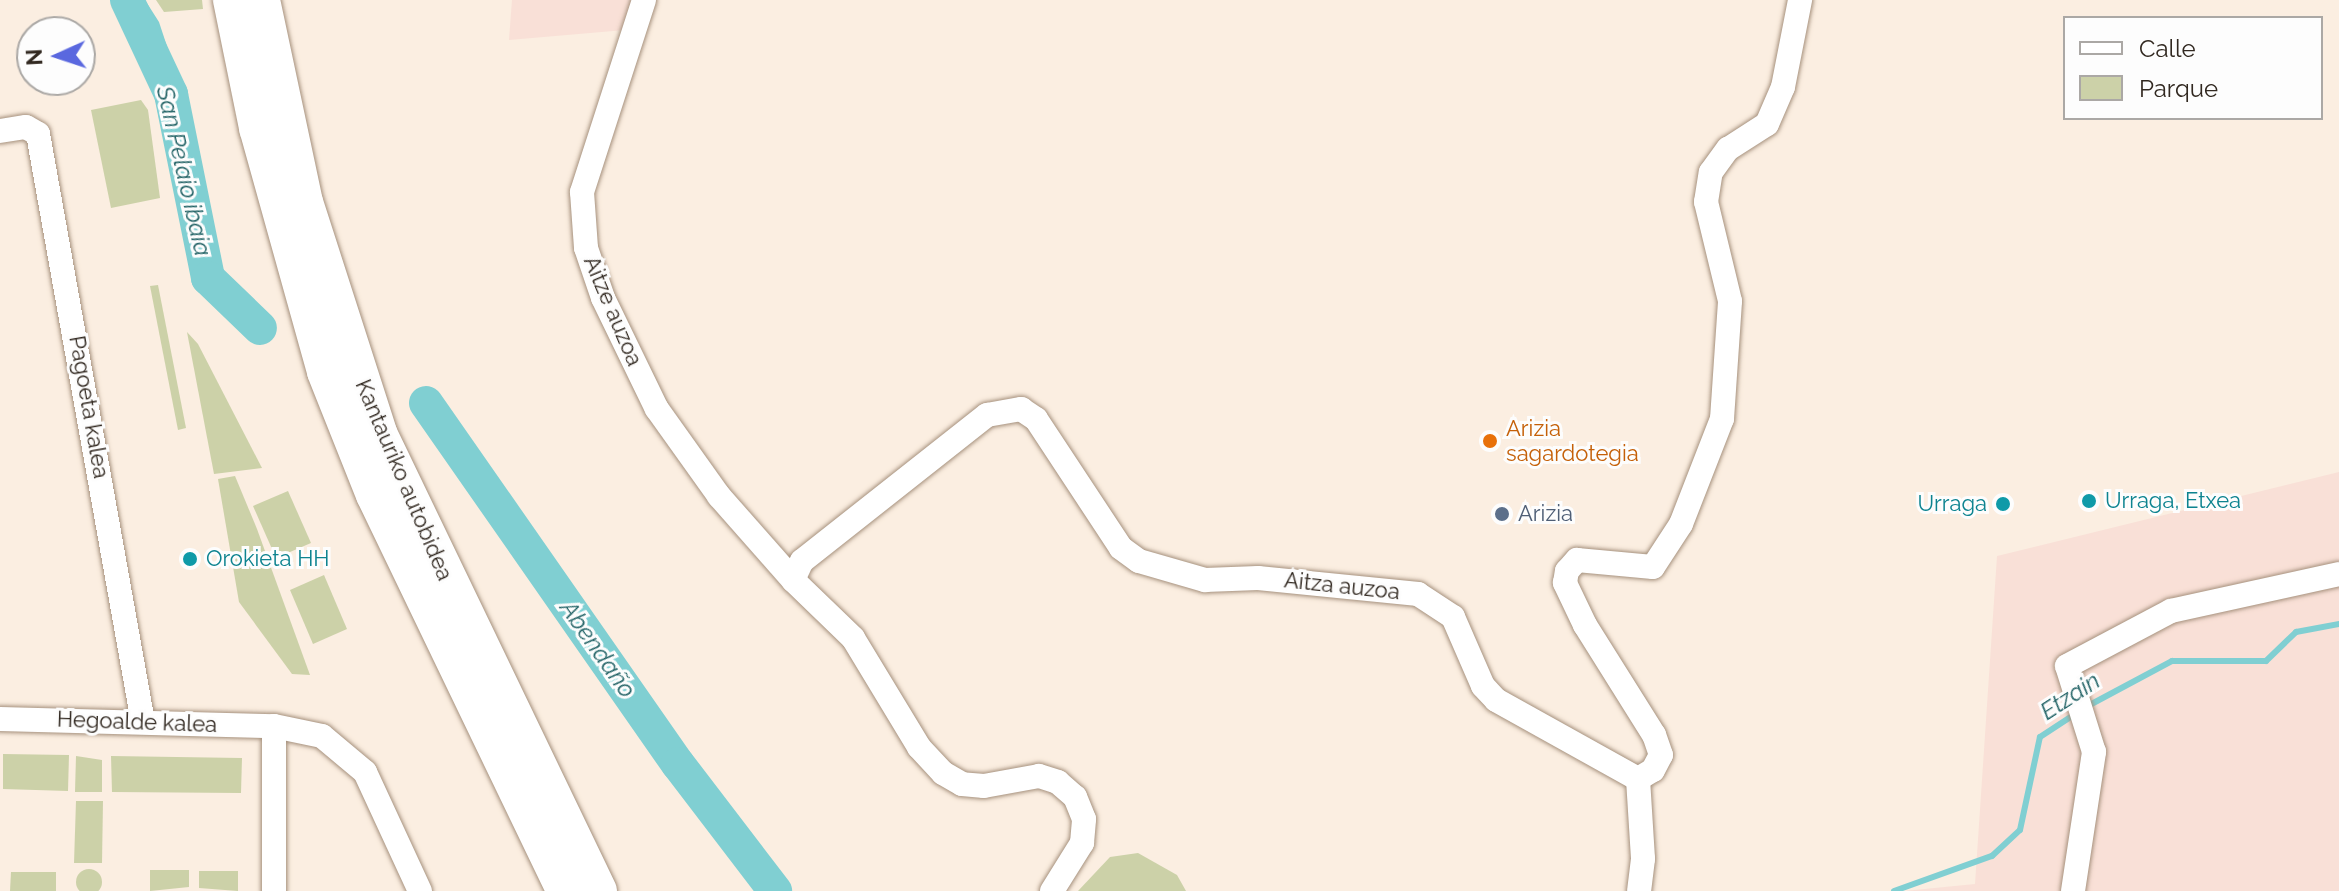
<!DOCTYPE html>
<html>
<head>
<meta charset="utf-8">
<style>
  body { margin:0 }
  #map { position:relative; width:2339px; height:891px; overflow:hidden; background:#fbeee1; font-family:Raleway,sans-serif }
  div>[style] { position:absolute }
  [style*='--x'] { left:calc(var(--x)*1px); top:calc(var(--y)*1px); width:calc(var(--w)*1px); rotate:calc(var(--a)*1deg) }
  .industrial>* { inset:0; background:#f9e0d7 }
  .green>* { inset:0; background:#ccd1a8 }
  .round { border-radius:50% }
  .water>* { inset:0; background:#80cfd2 }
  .stream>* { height:6px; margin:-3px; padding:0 3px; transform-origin:3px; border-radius:3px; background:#80cfd2 }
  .river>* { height:34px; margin:-17px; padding:0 17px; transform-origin:17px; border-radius:17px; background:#80cfd2 }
  .roads { filter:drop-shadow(0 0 2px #a6917d) drop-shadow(0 0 2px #a6917d) }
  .minor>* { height:24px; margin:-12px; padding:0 12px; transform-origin:12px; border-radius:12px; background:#fff }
  .highway>* { height:36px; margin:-18px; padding:0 18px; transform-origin:18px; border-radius:18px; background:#fff }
  .dots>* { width:22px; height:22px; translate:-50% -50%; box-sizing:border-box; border:4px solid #fdfdfd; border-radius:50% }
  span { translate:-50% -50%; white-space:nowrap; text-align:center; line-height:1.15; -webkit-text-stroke:6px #fdfdfd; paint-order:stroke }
  .street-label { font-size:22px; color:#312820 }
  .food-label { font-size:22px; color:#c56008 }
  .left { translate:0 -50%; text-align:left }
  .culture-label { font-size:22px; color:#0d838f }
  .right { translate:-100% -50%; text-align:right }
  .service-label { font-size:22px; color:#4e5e75 }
  .water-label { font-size:24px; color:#216265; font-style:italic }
  .legend { position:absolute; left:2063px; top:16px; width:260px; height:104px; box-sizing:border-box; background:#fdfdfd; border:2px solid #aba8a5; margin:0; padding:10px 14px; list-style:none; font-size:24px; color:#312820 }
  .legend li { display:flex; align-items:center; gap:16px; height:40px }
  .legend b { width:40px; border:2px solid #aba8a5 }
  .north { position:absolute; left:16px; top:16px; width:80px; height:80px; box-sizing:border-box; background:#fdfdfd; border:2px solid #aba8a5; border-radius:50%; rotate:267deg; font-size:22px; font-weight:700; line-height:32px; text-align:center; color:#312820 }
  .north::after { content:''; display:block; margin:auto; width:28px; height:36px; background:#5a68df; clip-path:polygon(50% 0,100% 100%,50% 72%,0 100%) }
</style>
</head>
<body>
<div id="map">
  <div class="industrial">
    <i style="clip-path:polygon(512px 0,636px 0,625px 30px,509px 40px)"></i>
    <i style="clip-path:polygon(2339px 472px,2339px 891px,1904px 891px,1975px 884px,1997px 556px)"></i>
  </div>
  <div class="green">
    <i style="clip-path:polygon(156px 0,202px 0,203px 9px,164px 12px)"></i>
    <i style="clip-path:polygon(141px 100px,148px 110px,160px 198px,111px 208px,91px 110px)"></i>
    <i style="clip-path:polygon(158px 285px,186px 428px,178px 430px,150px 286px)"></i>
    <i style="clip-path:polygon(187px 332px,198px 344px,262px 468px,214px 474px)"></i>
    <i style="clip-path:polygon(235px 476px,257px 529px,310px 675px,292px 674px,239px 602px,218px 479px)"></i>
    <i style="clip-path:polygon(288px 491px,311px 543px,276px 558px,253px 506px)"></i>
    <i style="clip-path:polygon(324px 575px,347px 629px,313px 644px,290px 590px)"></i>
    <i style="clip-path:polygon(3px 754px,69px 755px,68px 791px,3px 789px)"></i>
    <i style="clip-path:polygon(76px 756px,102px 760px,102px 792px,75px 792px)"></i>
    <i style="clip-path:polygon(111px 756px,242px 758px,241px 793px,112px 792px)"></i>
    <i style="clip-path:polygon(76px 801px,103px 801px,102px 863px,74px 863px)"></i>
    <i style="clip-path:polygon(1138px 853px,1177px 875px,1186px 891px,1078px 891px,1110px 857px)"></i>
    <i class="round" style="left:76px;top:869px;width:26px;height:26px"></i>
    <i style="clip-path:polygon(150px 870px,189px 870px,189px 887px,150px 891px)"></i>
    <i style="clip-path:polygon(199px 871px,238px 871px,238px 891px,199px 888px)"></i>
    <i style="clip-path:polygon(11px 872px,56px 872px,56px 891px,10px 891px)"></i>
  </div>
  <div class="water">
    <i style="clip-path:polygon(116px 0,145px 0,159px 22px,189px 113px,159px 118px,151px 78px)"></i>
  </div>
  <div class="stream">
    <i style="--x:2084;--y:708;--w:100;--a:-28.1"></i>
    <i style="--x:2172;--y:661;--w:94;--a:0"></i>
    <i style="--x:2266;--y:661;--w:42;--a:-44"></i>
    <i style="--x:2296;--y:632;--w:44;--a:-10.5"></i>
    <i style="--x:1894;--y:891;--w:104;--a:-19.7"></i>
    <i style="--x:1992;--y:856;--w:38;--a:-43"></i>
    <i style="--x:2020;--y:830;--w:95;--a:-77.9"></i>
    <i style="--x:2040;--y:737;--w:42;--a:-33.3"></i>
  </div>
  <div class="river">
    <i style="--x:127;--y:0;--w:104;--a:64.9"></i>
    <i style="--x:171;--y:94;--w:188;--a:78.6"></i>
    <i style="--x:208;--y:278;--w:72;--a:43.9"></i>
    <i style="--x:426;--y:403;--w:440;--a:55.1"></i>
    <i style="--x:678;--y:764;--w:160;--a:52.6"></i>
  </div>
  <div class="roads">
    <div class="minor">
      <i style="--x:644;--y:0;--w:202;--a:107.9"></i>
      <i style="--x:582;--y:192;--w:56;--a:85.9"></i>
      <i style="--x:586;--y:248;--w:53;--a:71.2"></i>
      <i style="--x:603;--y:298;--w:123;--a:64.1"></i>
      <i style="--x:657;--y:409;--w:107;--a:54.5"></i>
      <i style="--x:719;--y:496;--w:112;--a:48.6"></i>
      <i style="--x:0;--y:131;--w:26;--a:-9"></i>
      <i style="--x:26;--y:127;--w:14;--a:30"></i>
      <i style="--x:38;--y:134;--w:597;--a:79.88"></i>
      <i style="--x:0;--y:719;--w:274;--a:1.5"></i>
      <i style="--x:274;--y:726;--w:49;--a:11.8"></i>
      <i style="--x:322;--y:736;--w:56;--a:39.9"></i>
      <i style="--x:365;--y:772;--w:131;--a:65.2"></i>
      <i style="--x:1638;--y:779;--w:80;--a:86.4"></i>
      <i style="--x:1643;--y:859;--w:32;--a:97"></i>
      <i style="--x:274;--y:891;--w:165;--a:-90"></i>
      <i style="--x:1052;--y:891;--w:57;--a:-58"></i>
      <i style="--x:1082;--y:843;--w:24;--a:-85"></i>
      <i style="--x:1084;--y:819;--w:24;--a:-112"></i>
      <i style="--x:1075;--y:797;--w:23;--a:-139"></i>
      <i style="--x:1058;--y:782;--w:20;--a:-162"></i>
      <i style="--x:1039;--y:776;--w:56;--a:169.7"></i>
      <i style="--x:984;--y:786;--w:22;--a:-175"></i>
      <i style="--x:962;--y:784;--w:22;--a:-150"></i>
      <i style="--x:943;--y:773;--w:35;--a:-133"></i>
      <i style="--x:919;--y:747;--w:127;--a:-121.2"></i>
      <i style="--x:853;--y:638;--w:83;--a:-136"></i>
      <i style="--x:793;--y:580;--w:21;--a:-65"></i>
      <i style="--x:802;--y:561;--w:236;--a:-38.3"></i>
      <i style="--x:987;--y:415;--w:35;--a:-10"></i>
      <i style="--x:1021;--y:409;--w:18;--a:34"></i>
      <i style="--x:1036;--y:419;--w:154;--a:56.6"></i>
      <i style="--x:1121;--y:548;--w:22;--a:36"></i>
      <i style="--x:1139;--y:561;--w:69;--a:16.1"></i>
      <i style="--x:1205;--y:580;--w:53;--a:-2.2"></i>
      <i style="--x:1258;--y:578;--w:161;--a:5.7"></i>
      <i style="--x:1418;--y:594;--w:42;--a:33.3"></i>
      <i style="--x:1453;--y:617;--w:75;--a:66.5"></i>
      <i style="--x:1483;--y:686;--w:19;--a:47"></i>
      <i style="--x:1496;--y:700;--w:162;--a:29.1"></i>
      <i style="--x:1638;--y:779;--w:17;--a:-31"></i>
      <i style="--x:1653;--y:770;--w:17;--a:-62"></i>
      <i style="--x:1661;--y:755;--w:21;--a:-109"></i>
      <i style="--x:1654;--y:735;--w:130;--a:-122.1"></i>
      <i style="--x:1585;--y:625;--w:47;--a:-115.5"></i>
      <i style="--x:1565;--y:583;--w:12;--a:-81"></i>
      <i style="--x:1567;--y:571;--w:15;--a:-48"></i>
      <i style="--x:1577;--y:560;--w:76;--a:5.3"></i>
      <i style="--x:1653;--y:567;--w:51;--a:-56.9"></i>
      <i style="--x:1681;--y:524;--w:113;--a:-68.7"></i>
      <i style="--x:1722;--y:419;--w:118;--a:-86.1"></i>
      <i style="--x:1730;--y:301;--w:102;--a:-103.6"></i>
      <i style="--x:1706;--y:202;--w:30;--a:-81"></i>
      <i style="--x:1711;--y:172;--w:29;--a:-54"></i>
      <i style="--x:1728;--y:149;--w:46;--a:-32.7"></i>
      <i style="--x:1767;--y:124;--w:40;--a:-66.6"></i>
      <i style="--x:1783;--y:87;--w:89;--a:-78.9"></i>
      <i style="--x:2073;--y:891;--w:141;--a:-81.4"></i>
      <i style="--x:2094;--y:752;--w:90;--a:-107.4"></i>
      <i style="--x:2067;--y:666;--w:118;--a:-27.9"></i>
      <i style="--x:2171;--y:611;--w:172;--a:-12.4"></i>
    </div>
    <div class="highway">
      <i style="--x:231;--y:0;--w:131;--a:78.5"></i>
      <i style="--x:257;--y:128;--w:253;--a:74.4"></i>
      <i style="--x:325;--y:372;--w:132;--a:68.3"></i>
      <i style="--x:374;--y:495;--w:440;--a:64.3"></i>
      <i style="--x:262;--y:0;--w:207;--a:78"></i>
      <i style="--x:305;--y:202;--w:243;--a:72.2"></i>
      <i style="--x:379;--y:433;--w:508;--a:64.34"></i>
    </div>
  </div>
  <div class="dots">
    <i style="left:1490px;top:441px;background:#e8710a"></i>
    <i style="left:2089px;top:501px;background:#0f9aa8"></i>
    <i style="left:2003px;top:504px;background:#0f9aa8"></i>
    <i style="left:1502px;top:514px;background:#5c6f8a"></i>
    <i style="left:190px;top:559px;background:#0f9aa8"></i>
  </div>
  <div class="street-label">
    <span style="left:613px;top:311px;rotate:67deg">Aitze auzoa</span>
    <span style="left:89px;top:407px;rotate:80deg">Pagoeta kalea</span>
    <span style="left:404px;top:480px;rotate:67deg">Kantauriko autobidea</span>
    <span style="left:1342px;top:586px;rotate:6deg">Aitza auzoa</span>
    <span style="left:137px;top:722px;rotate:2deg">Hegoalde kalea</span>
  </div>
  <div class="food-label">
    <span class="left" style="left:1506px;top:441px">Arizia<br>sagardotegia</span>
  </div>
  <div class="culture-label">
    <span class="left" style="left:2105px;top:501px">Urraga, Etxea</span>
    <span class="right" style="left:1987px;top:504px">Urraga</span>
    <span class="left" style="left:206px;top:559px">Orokieta HH</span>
  </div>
  <div class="service-label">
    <span class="left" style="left:1518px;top:514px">Arizia</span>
  </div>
  <div class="water-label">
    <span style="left:184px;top:171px;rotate:77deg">San Pelaio ibaia</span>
    <span style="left:598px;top:649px;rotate:55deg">Abendaño</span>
    <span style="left:2070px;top:696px;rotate:-33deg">Etzain</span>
  </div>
  <ul class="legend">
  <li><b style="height:10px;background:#fff"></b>Calle</li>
  <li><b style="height:22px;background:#ccd1a8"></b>Parque</li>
  </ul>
  <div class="north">N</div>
</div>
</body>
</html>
